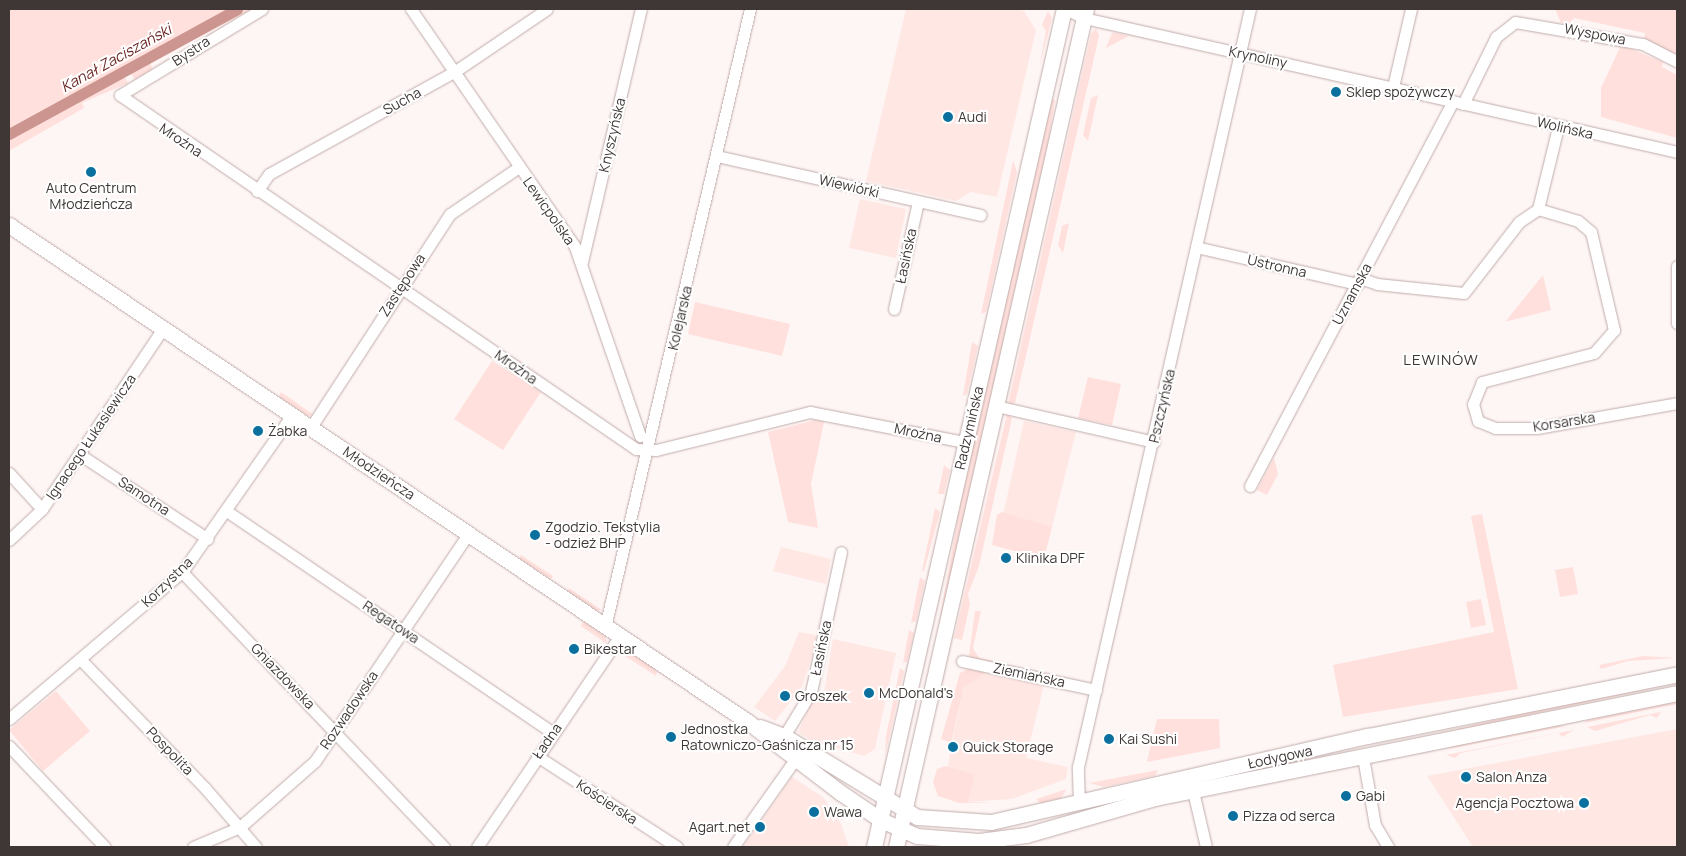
<!DOCTYPE html>
<html>
<head>
<meta charset="utf-8">
<style>
  body { margin:0 }
  #map { position:relative; width:1686px; height:856px; overflow:hidden; background:#fef6f5; font-family:Manrope,sans-serif }
  div>[style] { position:absolute }
  [style*='--x'] { left:calc(var(--x)*1px); top:calc(var(--y)*1px); width:calc(var(--w)*1px); rotate:calc(var(--a)*1deg) }
  .built>* { inset:0; background:#ffe7e4 }
  .green>* { inset:0; background:#ffe0dc }
  .canal>* { height:11px; margin:-5.5px; padding:0 5.5px; transform-origin:5.5px; border-radius:5.5px; background:#cc958f }
  .roads { filter:drop-shadow(0 0 1px #c0acaa) drop-shadow(0 0 1px #c0acaa) }
  .street>* { height:11px; margin:-5.5px; padding:0 5.5px; transform-origin:5.5px; border-radius:5.5px; background:#fff }
  .secondary>* { height:15px; margin:-7.5px; padding:0 7.5px; transform-origin:7.5px; border-radius:7.5px; background:#fff }
  .dots>* { width:14px; height:14px; translate:-50% -50%; box-sizing:border-box; border:2px solid #fff; border-radius:50% }
  span { translate:-50% -50%; white-space:nowrap; text-align:center; line-height:1.15; -webkit-text-stroke:4px #fff; paint-order:stroke }
  .street-label { font-size:14px; color:#3f3736 }
  .poi-label { font-size:14px; color:#3f3736 }
  .left { translate:0 -50%; text-align:left }
  .right { translate:-100% -50%; text-align:right }
  .water-label { font-size:15px; color:#6b2724; font-style:italic }
  .neighbourhood-label { font-size:15px; color:#3f3736; letter-spacing:1px }
  .frame { position:absolute; inset:0; border:10px solid #3f3736; pointer-events:none }
</style>
</head>
<body>
<div id="map">
  <div class="built">
    <i style="clip-path:polygon(906px 9px,1016px 9px,1024px 11px,1036px 30px,997px 197px,971px 192px,956px 201px,866px 181px)"></i>
    <i style="clip-path:polygon(860px 199px,906px 209px,896px 258px,849px 248px)"></i>
    <i style="clip-path:polygon(1024px 421px,1076px 432px,1052px 527px,1003px 515px)"></i>
    <i style="clip-path:polygon(781px 547px,831px 559px,826px 584px,773px 571px)"></i>
    <i style="clip-path:polygon(799px 632px,815px 635px,817px 640px,802px 687px,775px 721px,754px 707px,785px 666px)"></i>
    <i style="clip-path:polygon(833px 639px,896px 653px,875px 749px,864px 756px,812px 741px,798px 732px,815px 696px,824px 693px)"></i>
    <i style="clip-path:polygon(984px 674px,1044px 685px,1026px 758px,1068px 767px,1066px 779px,1012px 799px,968px 802px,974px 774px,948px 767px,950px 751px,964px 687px)"></i>
    <i style="clip-path:polygon(1677px 729px,1677px 847px,1473px 847px,1427px 776px)"></i>
    <i style="clip-path:polygon(792px 777px,823px 797px,841px 824px,849px 847px,743px 847px)"></i>
  </div>
  <div class="green">
    <i style="clip-path:polygon(9px 9px,233px 9px,9px 132px)"></i>
    <i style="clip-path:polygon(241px 9px,254px 9px,149px 61px,153px 69px,135px 80px,129px 70px)"></i>
    <i style="clip-path:polygon(1555px 9px,1677px 9px,1677px 58px,1644px 40px,1645px 33px,1574px 18px,1572px 25px,1561px 23px)"></i>
    <i style="clip-path:polygon(1048px 11px,1052px 18px,1039px 69px,1046px 31px,1042px 25px)"></i>
    <i style="clip-path:polygon(1096px 28px,1099px 36px,1025px 360px,1015px 403px,1008px 404px,1091px 34px)"></i>
    <i style="clip-path:polygon(1112px 33px,1116px 33px,1129px 36px,1106px 48px)"></i>
    <i style="clip-path:polygon(1621px 45px,1663px 62px,1662px 67px,1677px 75px,1677px 138px,1601px 117px,1601px 88px)"></i>
    <i style="clip-path:polygon(123px 74px,128px 83px,82px 103px,84px 108px,9px 151px,9px 136px)"></i>
    <i style="clip-path:polygon(1098px 95px,1088px 141px,1083px 135px,1091px 98px)"></i>
    <i style="clip-path:polygon(1051px 99px,1055px 100px,1048px 144px,935px 645px,965px 479px)"></i>
    <i style="clip-path:polygon(1013px 161px,1017px 172px,986px 312px,981px 314px)"></i>
    <i style="clip-path:polygon(1069px 223px,1063px 253px,1058px 245px,1062px 226px)"></i>
    <i style="clip-path:polygon(1543px 275px,1551px 310px,1505px 322px)"></i>
    <i style="clip-path:polygon(695px 302px,790px 324px,782px 356px,688px 334px)"></i>
    <i style="clip-path:polygon(972px 342px,978px 346px,967px 394px,963px 396px)"></i>
    <i style="clip-path:polygon(492px 361px,541px 392px,503px 450px,454px 419px)"></i>
    <i style="clip-path:polygon(1088px 377px,1121px 384px,1112px 425px,1078px 418px)"></i>
    <i style="clip-path:polygon(281px 392px,314px 415px,308px 416px,279px 397px)"></i>
    <i style="clip-path:polygon(1007px 414px,1012px 418px,979px 566px,968px 594px,970px 604px,962px 640px,954px 638px)"></i>
    <i style="clip-path:polygon(816px 420px,824px 422px,811px 484px,818px 528px,788px 522px,768px 432px)"></i>
    <i style="clip-path:polygon(1274px 458px,1278px 474px,1267px 495px,1257px 490px)"></i>
    <i style="clip-path:polygon(944px 465px,950px 470px,944px 494px,938px 494px)"></i>
    <i style="clip-path:polygon(935px 508px,940px 512px,924px 571px,922px 571px)"></i>
    <i style="clip-path:polygon(1002px 512px,1052px 527px,1044px 559px,992px 545px,997px 515px)"></i>
    <i style="clip-path:polygon(1482px 514px,1518px 689px,1343px 717px,1333px 665px,1494px 632px,1471px 516px)"></i>
    <i style="clip-path:polygon(521px 555px,553px 576px,551px 579px,519px 559px)"></i>
    <i style="clip-path:polygon(1573px 567px,1578px 594px,1560px 597px,1555px 570px)"></i>
    <i style="clip-path:polygon(920px 577px,925px 581px,916px 621px,911px 623px)"></i>
    <i style="clip-path:polygon(569px 588px,602px 610px,596px 611px,568px 592px)"></i>
    <i style="clip-path:polygon(1481px 599px,1486px 625px,1471px 628px,1466px 602px)"></i>
    <i style="clip-path:polygon(975px 611px,981px 611px,973px 648px,979px 658px,1007px 664px,972px 659px,969px 655px)"></i>
    <i style="clip-path:polygon(584px 620px,605px 634px,607px 644px,581px 626px)"></i>
    <i style="clip-path:polygon(909px 630px,914px 633px,907px 662px,903px 663px)"></i>
    <i style="clip-path:polygon(627px 650px,657px 670px,656px 676px,617px 651px)"></i>
    <i style="clip-path:polygon(1643px 656px,1677px 658px,1628px 661px,1601px 669px,1599px 665px)"></i>
    <i style="clip-path:polygon(900px 668px,904px 671px,885px 756px,886px 736px)"></i>
    <i style="clip-path:polygon(968px 669px,986px 673px,964px 687px,951px 743px,941px 739px,960px 673px)"></i>
    <i style="clip-path:polygon(1677px 681px,1677px 683px,1395px 744px,1535px 710px)"></i>
    <i style="clip-path:polygon(56px 691px,90px 731px,43px 771px,9px 730px)"></i>
    <i style="clip-path:polygon(1677px 702px,1677px 704px,1584px 723px,1588px 720px)"></i>
    <i style="clip-path:polygon(1661px 712px,1657px 718px,1650px 715px,1595px 731px,1587px 727px)"></i>
    <i style="clip-path:polygon(1157px 719px,1219px 719px,1220px 748px,1147px 762px)"></i>
    <i style="clip-path:polygon(1557px 726px,1567px 726px,1447px 749px,1456px 745px)"></i>
    <i style="clip-path:polygon(1574px 730px,1562px 737px,1559px 733px,1461px 753px,1455px 758px,1446px 755px)"></i>
    <i style="clip-path:polygon(945px 766px,975px 774px,968px 802px,997px 803px,959px 803px,938px 796px,933px 782px,937px 769px)"></i>
    <i style="clip-path:polygon(1158px 770px,1155px 776px,1104px 787px,1089px 783px)"></i>
    <i style="clip-path:polygon(1067px 789px,1061px 798px,1041px 804px,1036px 799px)"></i>
  </div>
  <div class="canal">
    <i style="--x:9;--y:134;--w:260;--a:-28.7"></i>
  </div>
  <div class="roads">
    <div class="street">
      <i style="--x:262;--y:9;--w:166;--a:148.8"></i>
      <i style="--x:120;--y:95;--w:626;--a:34.45"></i>
      <i style="--x:636;--y:449;--w:20;--a:3"></i>
      <i style="--x:656;--y:450;--w:159;--a:-13.9"></i>
      <i style="--x:810;--y:412;--w:158;--a:11"></i>
      <i style="--x:411;--y:9;--w:289;--a:55.4"></i>
      <i style="--x:575;--y:247;--w:200;--a:71"></i>
      <i style="--x:1065;--y:9;--w:21;--a:25"></i>
      <i style="--x:1084;--y:18;--w:608;--a:12.73"></i>
      <i style="--x:1393;--y:87;--w:80;--a:-77"></i>
      <i style="--x:1463;--y:104;--w:75;--a:-63.8"></i>
      <i style="--x:1496;--y:37;--w:24;--a:-38"></i>
      <i style="--x:1515;--y:22;--w:130;--a:9.8"></i>
      <i style="--x:1643;--y:44;--w:38;--a:27"></i>
      <i style="--x:717;--y:156;--w:270;--a:12.6"></i>
      <i style="--x:257;--y:191;--w:21;--a:-55"></i>
      <i style="--x:269;--y:174;--w:211;--a:-28.9"></i>
      <i style="--x:454;--y:72;--w:112;--a:-34.1"></i>
      <i style="--x:1538;--y:209;--w:42;--a:16.7"></i>
      <i style="--x:1578;--y:221;--w:17;--a:40"></i>
      <i style="--x:1591;--y:232;--w:101;--a:76.8"></i>
      <i style="--x:1614;--y:330;--w:30;--a:131"></i>
      <i style="--x:1594;--y:353;--w:116;--a:165.5"></i>
      <i style="--x:1482;--y:382;--w:24;--a:112"></i>
      <i style="--x:1473;--y:404;--w:18;--a:74"></i>
      <i style="--x:1478;--y:421;--w:18;--a:22"></i>
      <i style="--x:1495;--y:428;--w:42;--a:0"></i>
      <i style="--x:1537;--y:428;--w:142;--a:-10.1"></i>
      <i style="--x:1196;--y:247;--w:166;--a:12.9"></i>
      <i style="--x:582;--y:262;--w:260;--a:-76.9"></i>
      <i style="--x:1677;--y:266;--w:57;--a:90"></i>
      <i style="--x:1360;--y:278;--w:18;--a:19"></i>
      <i style="--x:1377;--y:284;--w:87;--a:5.9"></i>
      <i style="--x:1464;--y:293;--w:90;--a:-52.2"></i>
      <i style="--x:1519;--y:222;--w:23;--a:-34"></i>
      <i style="--x:1538;--y:209;--w:84;--a:-76.3"></i>
      <i style="--x:894;--y:309;--w:110;--a:-77.4"></i>
      <i style="--x:996;--y:406;--w:162;--a:12.8"></i>
      <i style="--x:311;--y:427;--w:254;--a:-56.9"></i>
      <i style="--x:450;--y:214;--w:83;--a:-34.3"></i>
      <i style="--x:79;--y:454;--w:154;--a:33.4"></i>
      <i style="--x:9;--y:473;--w:49;--a:47.5"></i>
      <i style="--x:1250;--y:486;--w:435;--a:-62.2"></i>
      <i style="--x:228;--y:512;--w:393;--a:34.2"></i>
      <i style="--x:9;--y:540;--w:45;--a:-43.2"></i>
      <i style="--x:42;--y:509;--w:219;--a:-56.2"></i>
      <i style="--x:182;--y:572;--w:380;--a:46.4"></i>
      <i style="--x:605;--y:627;--w:635;--a:-76.8"></i>
      <i style="--x:80;--y:659;--w:180;--a:45.9"></i>
      <i style="--x:205;--y:788;--w:78;--a:49.2"></i>
      <i style="--x:962;--y:661;--w:137;--a:12.2"></i>
      <i style="--x:9;--y:719;--w:227;--a:-40.4"></i>
      <i style="--x:182;--y:572;--w:192;--a:-55"></i>
      <i style="--x:784;--y:736;--w:52;--a:-58.5"></i>
      <i style="--x:811;--y:692;--w:143;--a:-77.9"></i>
      <i style="--x:9;--y:746;--w:139;--a:46.5"></i>
      <i style="--x:537;--y:756;--w:167;--a:33"></i>
      <i style="--x:1363;--y:757;--w:69;--a:80"></i>
      <i style="--x:1375;--y:825;--w:26;--a:59"></i>
      <i style="--x:1193;--y:791;--w:57;--a:76.9"></i>
      <i style="--x:1079;--y:803;--w:36;--a:-92"></i>
      <i style="--x:1078;--y:767;--w:777;--a:-77.22"></i>
      <i style="--x:193;--y:847;--w:51;--a:-23.1"></i>
      <i style="--x:240;--y:827;--w:100;--a:-41.3"></i>
      <i style="--x:315;--y:761;--w:274;--a:-56"></i>
      <i style="--x:477;--y:847;--w:255;--a:-55.9"></i>
      <i style="--x:733;--y:847;--w:105;--a:-54.7"></i>
    </div>
    <div class="secondary">
      <i style="--x:9;--y:225;--w:891;--a:33.92"></i>
      <i style="--x:748;--y:722;--w:117;--a:37.4"></i>
      <i style="--x:841;--y:793;--w:48;--a:34"></i>
      <i style="--x:881;--y:820;--w:39;--a:24"></i>
      <i style="--x:917;--y:836;--w:62;--a:4.6"></i>
      <i style="--x:979;--y:841;--w:47;--a:-7.3"></i>
      <i style="--x:1026;--y:835;--w:134;--a:-16"></i>
      <i style="--x:1155;--y:798;--w:532;--a:-11.37"></i>
      <i style="--x:760;--y:727;--w:26;--a:21"></i>
      <i style="--x:784;--y:736;--w:156;--a:31.3"></i>
      <i style="--x:917;--y:817;--w:74;--a:3.9"></i>
      <i style="--x:991;--y:822;--w:387;--a:-12.9"></i>
      <i style="--x:1368;--y:736;--w:315;--a:-11.3"></i>
      <i style="--x:874;--y:847;--w:859;--a:-77.23"></i>
      <i style="--x:896;--y:847;--w:859;--a:-77.23"></i>
    </div>
  </div>
  <div class="dots">
    <i style="left:1336px;top:92px;background:#0b709d"></i>
    <i style="left:948px;top:117px;background:#0b709d"></i>
    <i style="left:91px;top:172px;background:#0b709d"></i>
    <i style="left:258px;top:431px;background:#0b709d"></i>
    <i style="left:535px;top:535px;background:#0b709d"></i>
    <i style="left:1006px;top:558px;background:#0b709d"></i>
    <i style="left:574px;top:649px;background:#0b709d"></i>
    <i style="left:869px;top:693px;background:#0b709d"></i>
    <i style="left:785px;top:696px;background:#0b709d"></i>
    <i style="left:671px;top:737px;background:#0b709d"></i>
    <i style="left:1109px;top:739px;background:#0b709d"></i>
    <i style="left:953px;top:747px;background:#0b709d"></i>
    <i style="left:1466px;top:777px;background:#0b709d"></i>
    <i style="left:1346px;top:796px;background:#0b709d"></i>
    <i style="left:1584px;top:803px;background:#0b709d"></i>
    <i style="left:814px;top:812px;background:#0b709d"></i>
    <i style="left:1233px;top:816px;background:#0b709d"></i>
    <i style="left:760px;top:827px;background:#0b709d"></i>
  </div>
  <div class="street-label">
    <span style="left:1595px;top:34px;rotate:11deg">Wyspowa</span>
    <span style="left:191px;top:51px;rotate:-33deg">Bystra</span>
    <span style="left:1258px;top:57px;rotate:12deg">Krynoliny</span>
    <span style="left:402px;top:101px;rotate:-29deg">Sucha</span>
    <span style="left:1565px;top:128px;rotate:13deg">Wolińska</span>
    <span style="left:612px;top:135px;rotate:-77deg">Knyszyńska</span>
    <span style="left:181px;top:140px;rotate:34deg">Mroźna</span>
    <span style="left:849px;top:186px;rotate:13deg">Wiewiórki</span>
    <span style="left:549px;top:211px;rotate:55deg">Lewicpolska</span>
    <span style="left:906px;top:256px;rotate:-78deg">Łasińska</span>
    <span style="left:1277px;top:266px;rotate:13deg">Ustronna</span>
    <span style="left:402px;top:285px;rotate:-57deg">Zastępowa</span>
    <span style="left:1352px;top:294px;rotate:-62deg">Uznamska</span>
    <span style="left:680px;top:318px;rotate:-77deg">Kolejarska</span>
    <span style="left:516px;top:367px;rotate:35deg">Mroźna</span>
    <span style="left:1162px;top:406px;rotate:-77deg">Pszczyńska</span>
    <span style="left:1564px;top:422px;rotate:-9deg">Korsarska</span>
    <span style="left:969px;top:428px;rotate:-77deg">Radzymińska</span>
    <span style="left:918px;top:433px;rotate:12deg">Mroźna</span>
    <span style="left:91px;top:437px;rotate:-56deg">Ignacego Łukasiewicza</span>
    <span style="left:379px;top:473px;rotate:34deg">Młodzieńcza</span>
    <span style="left:144px;top:496px;rotate:33deg">Samotna</span>
    <span style="left:167px;top:582px;rotate:-44deg">Korzystna</span>
    <span style="left:391px;top:622px;rotate:34deg">Regatowa</span>
    <span style="left:821px;top:648px;rotate:-78deg">Łasińska</span>
    <span style="left:1029px;top:675px;rotate:12deg">Ziemiańska</span>
    <span style="left:283px;top:676px;rotate:46deg">Gniazdowska</span>
    <span style="left:349px;top:710px;rotate:-56deg">Rozwadowska</span>
    <span style="left:547px;top:741px;rotate:-55deg">Ładna</span>
    <span style="left:170px;top:751px;rotate:46deg">Pospolita</span>
    <span style="left:1280px;top:757px;rotate:-12deg">Łodygowa</span>
    <span style="left:607px;top:802px;rotate:33deg">Kościerska</span>
  </div>
  <div class="poi-label">
    <span class="left" style="left:1346px;top:92px">Sklep spożywczy</span>
    <span class="left" style="left:958px;top:117px">Audi</span>
    <span style="left:91px;top:196px">Auto Centrum<br>Młodzieńcza</span>
    <span class="left" style="left:268px;top:431px">Żabka</span>
    <span class="left" style="left:545px;top:535px">Zgodzio. Tekstylia<br>- odzież BHP</span>
    <span class="left" style="left:1016px;top:558px">Klinika DPF</span>
    <span class="left" style="left:584px;top:649px">Bikestar</span>
    <span class="left" style="left:879px;top:693px">McDonald's</span>
    <span class="left" style="left:795px;top:696px">Groszek</span>
    <span class="left" style="left:681px;top:737px">Jednostka<br>Ratowniczo-Gaśnicza nr 15</span>
    <span class="left" style="left:1119px;top:739px">Kai Sushi</span>
    <span class="left" style="left:963px;top:747px">Quick Storage</span>
    <span class="left" style="left:1476px;top:777px">Salon Anza</span>
    <span class="left" style="left:1356px;top:796px">Gabi</span>
    <span class="right" style="left:1574px;top:803px">Agencja Pocztowa</span>
    <span class="left" style="left:824px;top:812px">Wawa</span>
    <span class="left" style="left:1243px;top:816px">Pizza od serca</span>
    <span class="right" style="left:750px;top:827px">Agart.net</span>
  </div>
  <div class="water-label">
    <span style="left:116px;top:58px;rotate:-29deg">Kanał Zaciszański</span>
  </div>
  <div class="neighbourhood-label">
    <span style="left:1441px;top:360px">LEWINÓW</span>
  </div>
  <div class="frame"></div>
</div>
</body>
</html>
